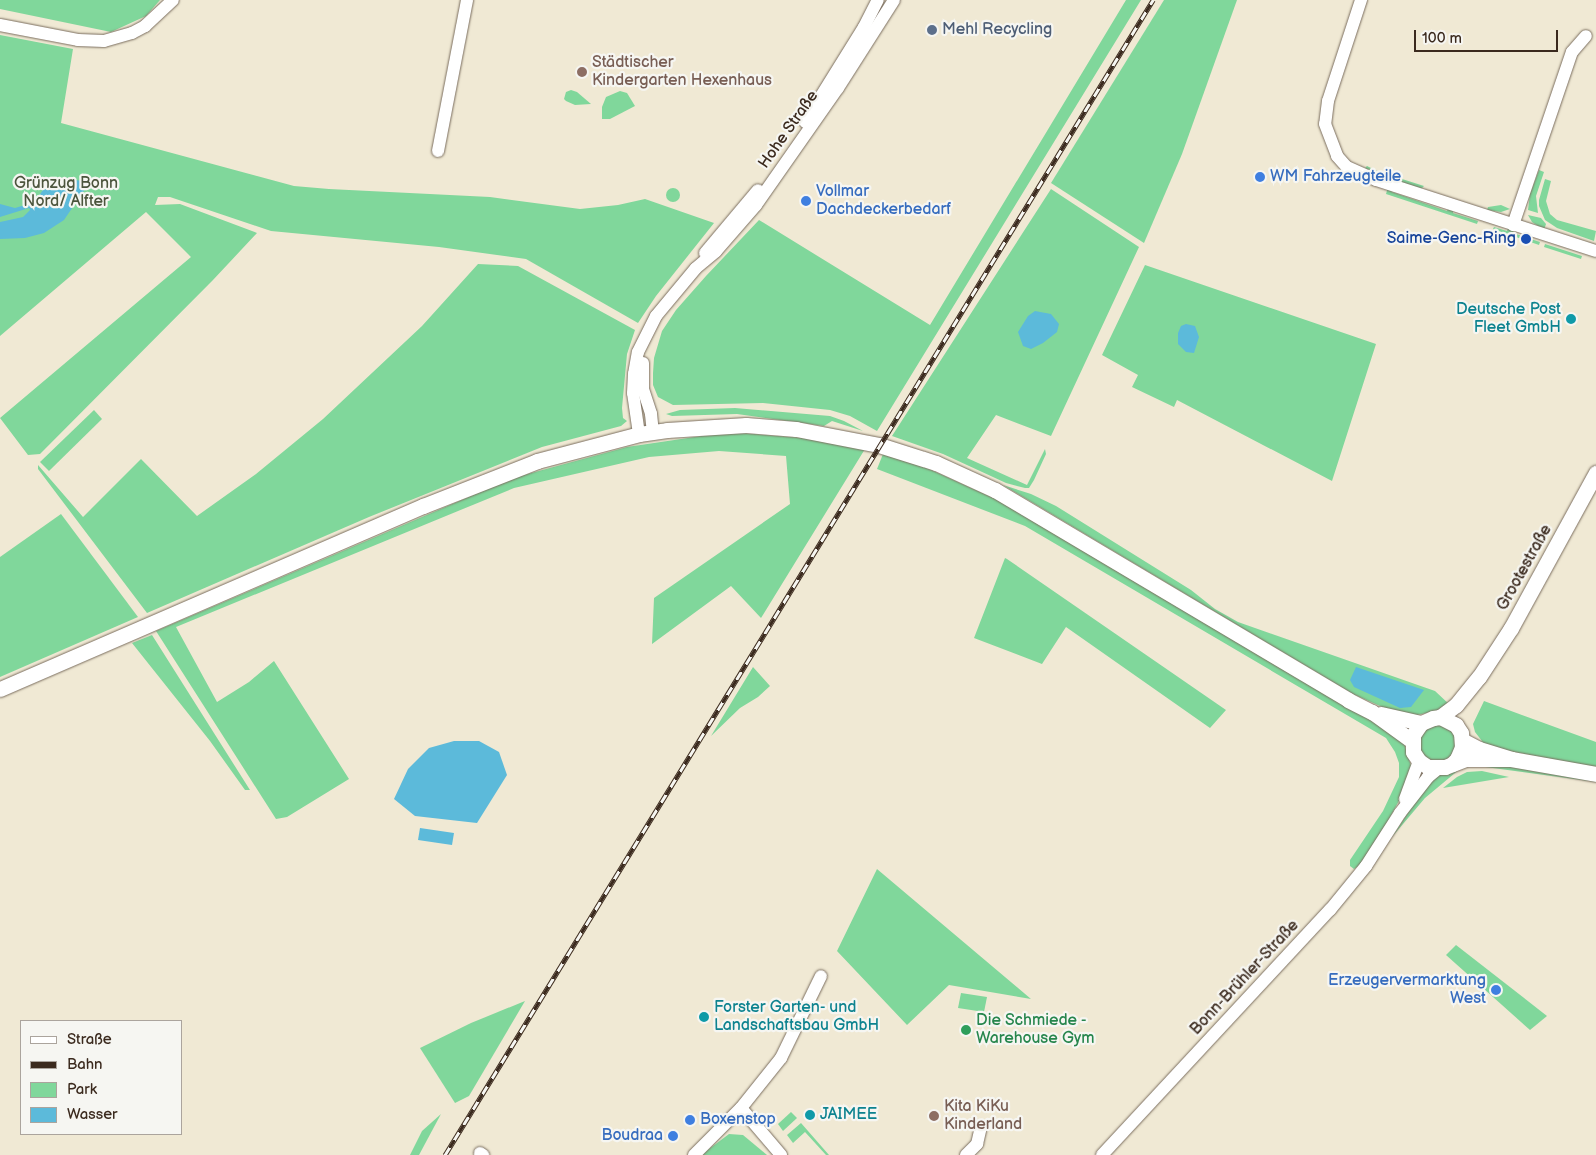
<!DOCTYPE html>
<html>
<head>
<meta charset="utf-8">
<style>
  body { margin:0 }
  #map { position:relative; width:1596px; height:1155px; overflow:hidden; background:#f0e9d4; font-family:"Balsamiq Sans",sans-serif }
  div>[style] { position:absolute }
  [style*='--x'] { left:calc(var(--x)*1px); top:calc(var(--y)*1px); width:calc(var(--w)*1px); rotate:calc(var(--a)*1deg) }
  .green>* { inset:0; background:#80d79b }
  .round { border-radius:50% }
  .water>* { inset:0; background:#5cbada }
  .roads { filter:drop-shadow(0 0 1px #7a6d5e) drop-shadow(0 0 1px #7a6d5e) }
  .minor>* { height:12px; margin:-6px; padding:0 6px; transform-origin:6px; border-radius:6px; background:#fff }
  .major>* { height:15px; margin:-7.5px; padding:0 7.5px; transform-origin:7.5px; border-radius:7.5px; background:#fff }
  .rail>* { height:5px; margin-top:-2.5px; transform-origin:0; background:repeating-linear-gradient(90deg,#f6f6f2 0 9px,#3b2a1e 0 18px); box-sizing:border-box; border-block:1px solid #3b2a1e }
  .dots>* { width:14px; height:14px; translate:-50% -50%; box-sizing:border-box; border:2px solid #f6f6f2; border-radius:50% }
  span { translate:-50% -50%; white-space:nowrap; text-align:center; line-height:1.15; -webkit-text-stroke:4.5px #f6f6f2; paint-order:stroke }
  .service-label { font-size:16px; color:#4e5e75 }
  .left { translate:0 -50%; text-align:left }
  .education-label { font-size:16px; color:#785e54 }
  .street-label { font-size:16px; color:#3b2a1e }
  .shop-label { font-size:16px; color:#366cbe }
  .right { translate:-100% -50%; text-align:right }
  .park-label { font-size:16px; color:#4c553d }
  .transit-label { font-size:16px; color:#164399 }
  .culture-label { font-size:16px; color:#0d838f }
  .leisure-label { font-size:16px; color:#27864d }
  .legend { position:absolute; left:20px; top:1020px; width:162px; height:115px; box-sizing:border-box; background:#f6f6f2; border:1px solid #aba49d; margin:0; padding:6px 9px; list-style:none; font-size:15px; color:#3b2a1e }
  .legend li { display:flex; align-items:center; gap:10px; height:25px }
  .legend b { width:25px; border:1px solid #aba49d }
  .scale { position:absolute; left:1414px; top:30px; width:144px; height:22px; box-sizing:border-box; border:2px solid #3b2a1e; border-top:0; padding-left:6px; font-size:15px; line-height:18px; white-space:nowrap; color:#3b2a1e; -webkit-text-stroke:4px #f6f6f2; paint-order:stroke }
</style>
</head>
<body>
<div id="map">
  <div class="green">
    <i style="clip-path:polygon(0 0,160px 0,146px 16px,111px 32px,0 9px)"></i>
    <i style="clip-path:polygon(1126px 0,1141px 0,877px 431px,850px 416px,830px 410px,763px 403px,673px 405px,658px 397px,653px 385px,653px 373px,654px 358px,662px 331px,676px 310px,706px 276px,759px 220px,930px 325px)"></i>
    <i style="clip-path:polygon(1164px 0,1237px 0,1182px 154px,1144px 243px,1051px 183px)"></i>
    <i style="clip-path:polygon(0 35px,73px 49px,61px 123px,257px 176px,294px 186px,329px 189px,490px 197px,580px 209px,618px 205px,645px 199px,714px 223px,656px 296px,638px 323px,526px 259px,439px 247px,271px 231px,170px 197px,158px 197px,155px 205px,180px 204px,257px 233px,213px 280px,40px 454px,28px 455px,0 418px,191px 257px,146px 212px,0 336px)"></i>
    <i style="clip-path:polygon(571px 90px,577px 92px,591px 104px,575px 105px,566px 101px,564px 99px,566px 92px)"></i>
    <i style="clip-path:polygon(620px 91px,627px 93px,635px 106px,610px 119px,602px 119px,602px 107px,606px 97px)"></i>
    <i style="clip-path:polygon(1367px 166px,1377px 171px,1424px 186px,1421px 189px,1376px 174px,1365px 168px)"></i>
    <i style="clip-path:polygon(1539px 170px,1544px 172px,1536px 196px,1538px 213px,1528px 210px,1530px 194px)"></i>
    <i style="clip-path:polygon(1545px 179px,1551px 181px,1546px 201px,1550px 214px,1557px 220px,1596px 231px,1594px 241px,1557px 228px,1545px 220px,1539px 206px,1539px 200px)"></i>
    <i style="clip-path:polygon(1388px 187px,1393px 189px,1392px 192px,1447px 211px,1448px 208px,1453px 210px,1453px 213px,1478px 221px,1477px 224px,1386px 194px)"></i>
    <i class="round" style="left:666px;top:188px;width:14px;height:14px"></i>
    <i style="clip-path:polygon(1051px 189px,1139px 247px,1051px 436px,996px 415px,967px 458px,1027px 485px,1045px 449px,1046px 454px,1034px 480px,1029px 488px,1025px 488px,1006px 483px,943px 454px,892px 436px)"></i>
    <i style="clip-path:polygon(1501px 205px,1510px 209px,1501px 212px,1487px 210px,1488px 207px)"></i>
    <i style="clip-path:polygon(1528px 215px,1541px 218px,1546px 224px,1544px 230px,1532px 222px)"></i>
    <i style="clip-path:polygon(1494px 227px,1507px 231px,1508px 228px,1514px 230px,1513px 233px,1540px 242px,1539px 245px,1493px 229px)"></i>
    <i style="clip-path:polygon(1545px 244px,1582px 256px,1581px 259px,1544px 247px)"></i>
    <i style="clip-path:polygon(478px 264px,518px 266px,635px 330px,627px 354px,622px 408px,623px 418px,627px 421px,621px 426px,542px 447px,369px 517px,147px 613px,38px 469px,38px 465px,83px 517px,141px 459px,197px 516px,256px 474px,323px 419px,422px 326px)"></i>
    <i style="clip-path:polygon(1145px 265px,1376px 344px,1332px 481px,1177px 400px,1174px 407px,1132px 387px,1138px 375px,1102px 355px)"></i>
    <i style="clip-path:polygon(735px 408px,830px 416px,844px 421px,863px 431px,832px 421px,824px 426px,737px 414px,672px 416px,666px 414px,680px 410px)"></i>
    <i style="clip-path:polygon(94px 410px,102px 419px,49px 471px,40px 462px)"></i>
    <i style="clip-path:polygon(741px 433px,804px 438px,865px 449px,761px 618px,731px 586px,652px 644px,654px 598px,790px 504px,786px 456px,719px 451px,649px 457px,514px 488px,176px 627px,217px 702px,249px 682px,274px 661px,349px 779px,287px 817px,276px 819px,156px 631px,513px 478px,627px 447px,715px 434px)"></i>
    <i style="clip-path:polygon(883px 454px,929px 469px,1011px 506px,1387px 727px,1404px 743px,1411px 766px,1407px 786px,1388px 821px,1360px 865px,1354px 869px,1350px 866px,1350px 860px,1383px 811px,1399px 777px,1399px 763px,1395px 752px,1386px 738px,1025px 526px,877px 469px)"></i>
    <i style="clip-path:polygon(1003px 485px,1031px 494px,1056px 506px,1191px 590px,1215px 609px,1238px 622px,1435px 691px,1450px 705px,1441px 710px,1412px 716px,1398px 714px,1353px 694px)"></i>
    <i style="clip-path:polygon(61px 514px,138px 617px,0 677px,0 557px)"></i>
    <i style="clip-path:polygon(1005px 558px,1007px 559px,1226px 710px,1210px 728px,1066px 627px,1042px 664px,974px 638px)"></i>
    <i style="clip-path:polygon(152px 635px,250px 790px,245px 790px,210px 741px,132px 643px)"></i>
    <i style="clip-path:polygon(753px 667px,770px 686px,758px 697px,740px 708px,711px 736px)"></i>
    <i style="clip-path:polygon(1484px 701px,1596px 742px,1596px 768px,1483px 746px,1482px 741px,1475px 732px,1473px 724px)"></i>
    <i class="round" style="left:1418px;top:724px;width:38px;height:38px"></i>
    <i style="clip-path:polygon(1497px 765px,1585px 777px,1596px 779px,1596px 782px,1478px 766px)"></i>
    <i style="clip-path:polygon(1461px 768px,1425px 798px,1392px 837px,1366px 877px,1426px 785px,1435px 776px)"></i>
    <i style="clip-path:polygon(1482px 771px,1509px 777px,1443px 788px,1457px 777px,1467px 772px)"></i>
    <i style="clip-path:polygon(877px 869px,1031px 999px,949px 985px,907px 1025px,837px 951px)"></i>
    <i style="clip-path:polygon(1456px 945px,1547px 1016px,1530px 1030px,1446px 955px)"></i>
    <i style="clip-path:polygon(961px 993px,987px 997px,984px 1012px,958px 1008px)"></i>
    <i style="clip-path:polygon(525px 1001px,469px 1096px,455px 1103px,420px 1048px,471px 1023px)"></i>
    <i style="clip-path:polygon(791px 1112px,797px 1118px,783px 1131px,778px 1124px)"></i>
    <i style="clip-path:polygon(441px 1114px,419px 1155px,410px 1155px,422px 1131px)"></i>
    <i style="clip-path:polygon(801px 1123px,829px 1155px,826px 1155px,805px 1132px,793px 1143px,787px 1135px)"></i>
    <i style="clip-path:polygon(729px 1134px,743px 1135px,767px 1155px,701px 1155px)"></i>
  </div>
  <div class="water">
    <i style="clip-path:polygon(69px 179px,82px 181px,85px 189px,64px 220px,44px 233px,25px 238px,0 239px,0 222px,23px 217px,30px 210px,29px 208px,0 217px,0 204px,15px 208px,25px 205px,35px 201px,43px 190px)"></i>
    <i style="clip-path:polygon(1035px 311px,1051px 314px,1059px 324px,1057px 332px,1043px 343px,1031px 349px,1023px 346px,1018px 332px,1028px 316px)"></i>
    <i style="clip-path:polygon(1186px 324px,1195px 326px,1199px 337px,1194px 353px,1186px 352px,1178px 344px,1178px 333px,1181px 326px)"></i>
    <i style="clip-path:polygon(1356px 667px,1424px 690px,1411px 707px,1400px 708px,1354px 687px,1350px 680px)"></i>
    <i style="clip-path:polygon(454px 741px,479px 741px,499px 752px,507px 775px,477px 823px,415px 816px,394px 799px,408px 769px,429px 748px)"></i>
    <i style="clip-path:polygon(420px 828px,454px 833px,452px 845px,418px 840px)"></i>
  </div>
  <div class="roads">
    <div class="minor">
      <i style="--x:1361;--y:0;--w:106;--a:108.1"></i>
      <i style="--x:1328;--y:101;--w:23;--a:97"></i>
      <i style="--x:1325;--y:124;--w:34;--a:69"></i>
      <i style="--x:1337;--y:156;--w:15;--a:48"></i>
      <i style="--x:1347;--y:167;--w:32;--a:24"></i>
      <i style="--x:1376;--y:180;--w:231;--a:17.9"></i>
      <i style="--x:0;--y:25;--w:79;--a:10.9"></i>
      <i style="--x:78;--y:40;--w:26;--a:2"></i>
      <i style="--x:104;--y:41;--w:29;--a:-16"></i>
      <i style="--x:132;--y:33;--w:15;--a:-28"></i>
      <i style="--x:145;--y:26;--w:38;--a:-43"></i>
      <i style="--x:805;--y:122;--w:112;--a:-58.2"></i>
      <i style="--x:864;--y:27;--w:30;--a:-63"></i>
      <i style="--x:438;--y:151;--w:154;--a:-79.1"></i>
      <i style="--x:1513;--y:225;--w:183;--a:-71.2"></i>
      <i style="--x:1572;--y:52;--w:21;--a:-49"></i>
      <i style="--x:705;--y:253;--w:82;--a:-49.9"></i>
      <i style="--x:643;--y:363;--w:26;--a:90"></i>
      <i style="--x:643;--y:389;--w:26;--a:72"></i>
      <i style="--x:651;--y:414;--w:18;--a:84"></i>
      <i style="--x:639;--y:434;--w:41;--a:-98.3"></i>
      <i style="--x:633;--y:393;--w:19;--a:-87"></i>
      <i style="--x:634;--y:374;--w:22;--a:-80"></i>
      <i style="--x:638;--y:352;--w:40;--a:-63.4"></i>
      <i style="--x:656;--y:316;--w:62;--a:-50.2"></i>
      <i style="--x:696;--y:268;--w:26;--a:-40"></i>
      <i style="--x:716;--y:251;--w:61;--a:-49"></i>
      <i style="--x:756;--y:205;--w:143;--a:-55"></i>
      <i style="--x:838;--y:88;--w:104;--a:-57.5"></i>
      <i style="--x:1405;--y:799;--w:40;--a:-69.8"></i>
      <i style="--x:741;--y:1108;--w:62;--a:49.6"></i>
      <i style="--x:480;--y:1153;--w:4;--a:34"></i>
      <i style="--x:694;--y:1155;--w:66;--a:-45"></i>
      <i style="--x:741;--y:1108;--w:64;--a:-51.3"></i>
      <i style="--x:781;--y:1058;--w:91;--a:-64"></i>
      <i style="--x:966;--y:1155;--w:16;--a:-45"></i>
      <i style="--x:977;--y:1144;--w:17;--a:-77"></i>
      <i style="--x:1102;--y:1155;--w:335;--a:-47.1"></i>
      <i style="--x:1330;--y:910;--w:57;--a:-50.7"></i>
      <i style="--x:1366;--y:866;--w:63;--a:-57.3"></i>
      <i style="--x:1400;--y:813;--w:46;--a:-52.1"></i>
      <i style="--x:1428;--y:777;--w:14;--a:-39"></i>
    </div>
    <div class="major">
      <i style="--x:0;--y:689;--w:461;--a:-23.4"></i>
      <i style="--x:423;--y:506;--w:123;--a:-21.5"></i>
      <i style="--x:537;--y:461;--w:106;--a:-14.8"></i>
      <i style="--x:639;--y:434;--w:28;--a:-8"></i>
      <i style="--x:667;--y:430;--w:79;--a:-3.6"></i>
      <i style="--x:746;--y:425;--w:50;--a:4.6"></i>
      <i style="--x:796;--y:429;--w:85;--a:10.9"></i>
      <i style="--x:879;--y:445;--w:60;--a:17.5"></i>
      <i style="--x:936;--y:463;--w:65;--a:24.6"></i>
      <i style="--x:995;--y:490;--w:411;--a:30.7"></i>
      <i style="--x:1348;--y:700;--w:27;--a:27"></i>
      <i style="--x:1372;--y:712;--w:49;--a:35.9"></i>
      <i style="--x:1381;--y:714;--w:41;--a:12.7"></i>
      <i style="--x:1440;--y:717;--w:20;--a:-37"></i>
      <i style="--x:1456;--y:705;--w:36;--a:-51"></i>
      <i style="--x:1479;--y:677;--w:59;--a:-56.9"></i>
      <i style="--x:1511;--y:628;--w:177;--a:-61.3"></i>
      <i style="--x:1462;--y:740;--w:19;--a:28"></i>
      <i style="--x:1479;--y:749;--w:34;--a:17"></i>
      <i style="--x:1511;--y:759;--w:86;--a:10"></i>
      <i style="--x:1452;--y:764;--w:7;--a:-45"></i>
      <i style="--x:1457;--y:759;--w:13;--a:-67"></i>
      <i style="--x:1462;--y:747;--w:14;--a:-94"></i>
      <i style="--x:1461;--y:733;--w:9;--a:-122"></i>
      <i style="--x:1456;--y:725;--w:18;--a:-153"></i>
      <i style="--x:1440;--y:717;--w:7;--a:172"></i>
      <i style="--x:1433;--y:718;--w:13;--a:157"></i>
      <i style="--x:1421;--y:723;--w:14;--a:124"></i>
      <i style="--x:1413;--y:735;--w:17;--a:90"></i>
      <i style="--x:1413;--y:752;--w:11;--a:56"></i>
      <i style="--x:1419;--y:761;--w:11;--a:34"></i>
      <i style="--x:1428;--y:767;--w:17;--a:0"></i>
      <i style="--x:1445;--y:767;--w:22;--a:-21"></i>
      <i style="--x:1466;--y:759;--w:45;--a:0"></i>
    </div>
  </div>
  <div class="rail">
    <i style="--x:445;--y:1155;--w:1355;--a:-58.49"></i>
  </div>
  <div class="dots">
    <i style="left:932px;top:30px;background:#5c6f8a"></i>
    <i style="left:582px;top:72px;background:#8d6e63"></i>
    <i style="left:1260px;top:177px;background:#3f7fe0"></i>
    <i style="left:806px;top:201px;background:#3f7fe0"></i>
    <i style="left:1526px;top:239px;background:#1a4fb4"></i>
    <i style="left:1571px;top:319px;background:#0f9aa8"></i>
    <i style="left:1496px;top:990px;background:#3f7fe0"></i>
    <i style="left:704px;top:1017px;background:#0f9aa8"></i>
    <i style="left:966px;top:1030px;background:#2e9e5b"></i>
    <i style="left:810px;top:1115px;background:#0f9aa8"></i>
    <i style="left:934px;top:1116px;background:#8d6e63"></i>
    <i style="left:690px;top:1120px;background:#3f7fe0"></i>
    <i style="left:673px;top:1136px;background:#3f7fe0"></i>
  </div>
  <div class="service-label">
    <span class="left" style="left:942px;top:30px">Mehl Recycling</span>
  </div>
  <div class="education-label">
    <span class="left" style="left:592px;top:72px">Städtischer<br>Kindergarten Hexenhaus</span>
    <span class="left" style="left:944px;top:1116px">Kita KiKu<br>Kinderland</span>
  </div>
  <div class="street-label">
    <span style="left:789px;top:130px;rotate:-55deg">Hohe Straße</span>
    <span style="left:1525px;top:568px;rotate:-61deg">Grootestraße</span>
    <span style="left:1245px;top:978px;rotate:-47deg">Bonn-Brühler-Straße</span>
  </div>
  <div class="shop-label">
    <span class="left" style="left:1270px;top:177px">WM Fahrzeugteile</span>
    <span class="left" style="left:816px;top:201px">Vollmar<br>Dachdeckerbedarf</span>
    <span class="right" style="left:1486px;top:990px">Erzeugervermarktung<br>West</span>
    <span class="left" style="left:700px;top:1120px">Boxenstop</span>
    <span class="right" style="left:663px;top:1136px">Boudraa</span>
  </div>
  <div class="park-label">
    <span style="left:66px;top:193px">Grünzug Bonn<br>Nord/ Alfter</span>
  </div>
  <div class="transit-label">
    <span class="right" style="left:1516px;top:239px">Saime-Genc-Ring</span>
  </div>
  <div class="culture-label">
    <span class="right" style="left:1561px;top:319px">Deutsche Post<br>Fleet GmbH</span>
    <span class="left" style="left:714px;top:1017px">Forster Garten- und<br>Landschaftsbau GmbH</span>
    <span class="left" style="left:820px;top:1115px">JAIMEE</span>
  </div>
  <div class="leisure-label">
    <span class="left" style="left:976px;top:1030px">Die Schmiede -<br>Warehouse Gym</span>
  </div>
  <ul class="legend">
  <li><b style="height:6px;background:#fff"></b>Straße</li>
  <li><b style="height:6px;background:#3b2a1e"></b>Bahn</li>
  <li><b style="height:14px;background:#80d79b"></b>Park</li>
  <li><b style="height:14px;background:#5cbada"></b>Wasser</li>
  </ul>
  <div class="scale">100 m</div>
</div>
</body>
</html>
